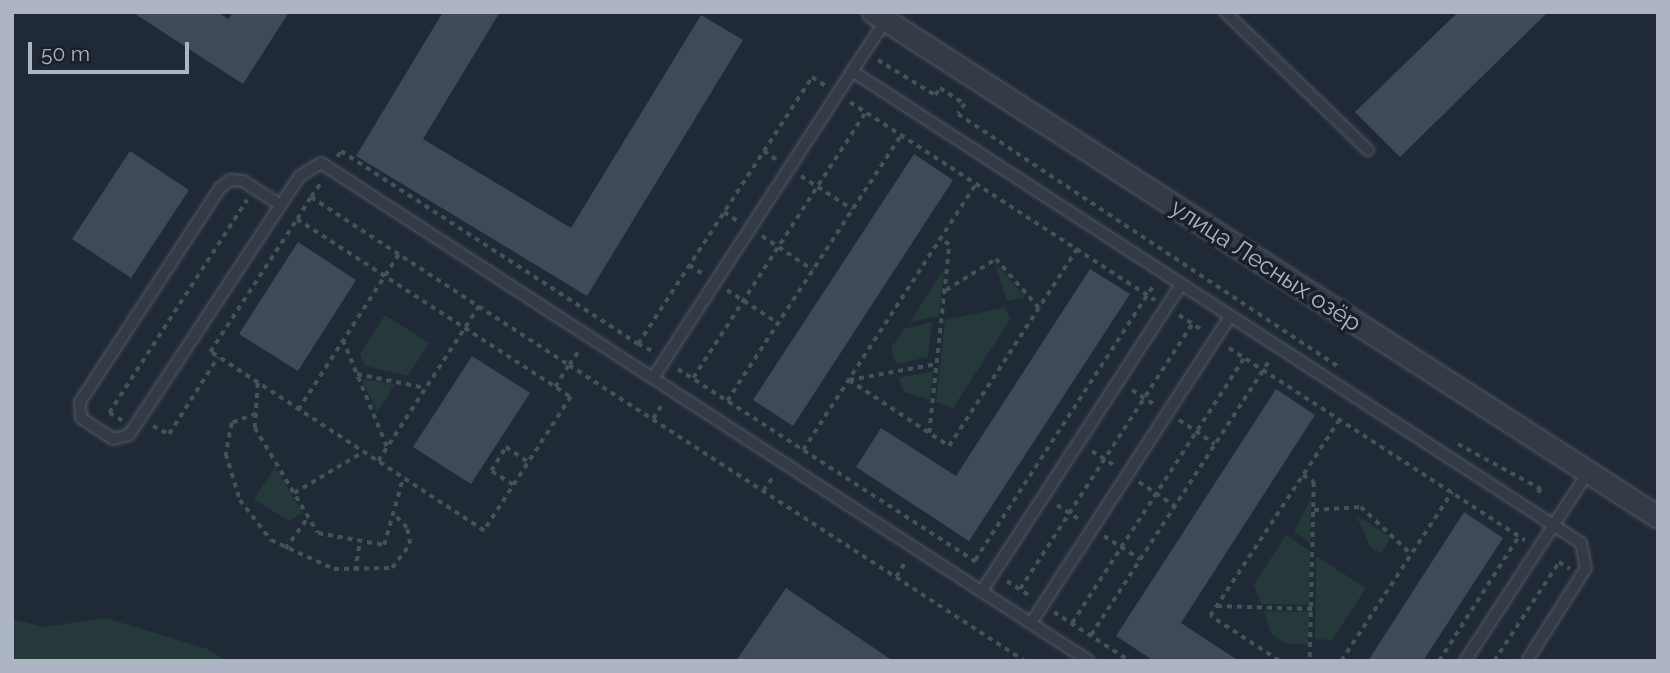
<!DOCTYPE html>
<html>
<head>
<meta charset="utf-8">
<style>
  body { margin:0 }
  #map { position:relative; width:1670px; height:673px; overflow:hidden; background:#202936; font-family:Raleway,sans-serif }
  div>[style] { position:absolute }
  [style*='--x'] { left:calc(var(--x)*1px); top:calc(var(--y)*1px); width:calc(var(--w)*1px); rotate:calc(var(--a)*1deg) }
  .green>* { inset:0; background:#25383a }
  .building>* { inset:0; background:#3e4959 }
  .path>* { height:3.5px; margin-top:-1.75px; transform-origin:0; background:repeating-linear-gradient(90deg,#415457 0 5px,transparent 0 10px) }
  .roads { filter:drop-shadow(0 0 2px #515865) drop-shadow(0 0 2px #515865) }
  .lane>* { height:10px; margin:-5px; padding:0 5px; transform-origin:5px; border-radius:5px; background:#333b47 }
  .street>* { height:21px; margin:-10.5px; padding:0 10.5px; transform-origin:10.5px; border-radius:10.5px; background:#333b47 }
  span { translate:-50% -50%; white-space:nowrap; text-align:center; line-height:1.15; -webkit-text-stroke:7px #19202b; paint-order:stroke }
  .street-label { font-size:24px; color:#adb5c4 }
  .frame { position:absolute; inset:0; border:14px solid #adb5c4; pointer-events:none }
  .scale { position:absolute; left:28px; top:42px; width:161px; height:32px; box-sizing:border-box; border:4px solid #adb5c4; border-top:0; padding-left:9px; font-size:21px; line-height:24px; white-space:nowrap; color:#adb5c4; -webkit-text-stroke:5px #19202b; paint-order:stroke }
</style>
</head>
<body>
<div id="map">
  <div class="green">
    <i style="clip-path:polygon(995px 263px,1025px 297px,1007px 301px)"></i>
    <i style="clip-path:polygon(944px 269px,939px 316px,910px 322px)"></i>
    <i style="clip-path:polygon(1005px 307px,1010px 320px,953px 408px,936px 402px,945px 320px)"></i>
    <i style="clip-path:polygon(385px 315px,429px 343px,408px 376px,365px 366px,360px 354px)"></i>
    <i style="clip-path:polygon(932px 322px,928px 357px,896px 364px,891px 348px,904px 329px)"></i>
    <i style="clip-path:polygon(933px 371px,930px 400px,904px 392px,899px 378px)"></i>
    <i style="clip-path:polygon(362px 379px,395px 384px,377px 413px)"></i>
    <i style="clip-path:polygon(275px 467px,303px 513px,289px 521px,254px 499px)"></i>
    <i style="clip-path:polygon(1311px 497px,1310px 543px,1294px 532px)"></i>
    <i style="clip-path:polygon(1356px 515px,1391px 537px,1381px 554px,1370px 547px)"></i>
    <i style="clip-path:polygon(1286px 535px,1310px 551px,1309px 605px,1261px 604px,1254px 584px)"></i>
    <i style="clip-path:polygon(1316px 556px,1366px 588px,1332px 640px,1315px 639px)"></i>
    <i style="clip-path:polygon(1264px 611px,1309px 612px,1308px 645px,1287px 644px,1271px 634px)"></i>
    <i style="clip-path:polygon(106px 618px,208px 649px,227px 661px,12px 661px,12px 619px,43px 627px)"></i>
  </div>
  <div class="building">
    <i style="clip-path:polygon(132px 12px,218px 12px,228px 19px,233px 12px,289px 12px,243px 84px)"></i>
    <i style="clip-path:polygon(443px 12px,500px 12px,423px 139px,571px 228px,701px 15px,743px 40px,587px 296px,356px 156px)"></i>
    <i style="clip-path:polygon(1458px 12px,1548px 12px,1400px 157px,1355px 112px)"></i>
    <i style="clip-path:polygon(130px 151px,189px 190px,131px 278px,72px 239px)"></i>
    <i style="clip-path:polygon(914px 154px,953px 180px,793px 426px,753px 400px)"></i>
    <i style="clip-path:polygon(298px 242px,356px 280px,298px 371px,239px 334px)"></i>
    <i style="clip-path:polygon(1090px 269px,1130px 294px,969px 541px,856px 467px,881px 428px,956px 476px)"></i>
    <i style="clip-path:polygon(472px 356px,530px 393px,471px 484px,413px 447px)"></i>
    <i style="clip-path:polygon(1276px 389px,1315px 415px,1181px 623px,1239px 661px,1154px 661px,1116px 636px)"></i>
    <i style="clip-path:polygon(1464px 512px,1503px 538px,1423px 661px,1368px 661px)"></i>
    <i style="clip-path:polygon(786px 588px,893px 661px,736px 661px)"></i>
  </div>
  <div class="path">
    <i style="--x:878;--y:60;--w:67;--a:31.6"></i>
    <i style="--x:935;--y:95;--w:9;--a:-54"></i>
    <i style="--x:940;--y:88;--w:30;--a:33"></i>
    <i style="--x:965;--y:104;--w:12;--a:125"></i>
    <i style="--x:958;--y:114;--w:460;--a:33.6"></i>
    <i style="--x:850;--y:102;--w:364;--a:33"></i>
    <i style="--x:764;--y:151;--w:16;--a:35"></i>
    <i style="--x:337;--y:157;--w:7;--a:-56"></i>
    <i style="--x:341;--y:151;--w:354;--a:33"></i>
    <i style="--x:801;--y:176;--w:61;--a:32.9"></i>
    <i style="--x:311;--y:197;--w:16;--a:-55"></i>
    <i style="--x:724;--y:212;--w:17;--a:33"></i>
    <i style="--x:297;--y:219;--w:327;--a:33"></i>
    <i style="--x:571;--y:397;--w:160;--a:123"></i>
    <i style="--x:484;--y:531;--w:327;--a:-146.8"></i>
    <i style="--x:210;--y:352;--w:159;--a:-56.8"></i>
    <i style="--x:297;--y:219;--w:26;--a:-58"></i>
    <i style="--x:311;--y:197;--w:308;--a:33.1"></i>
    <i style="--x:569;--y:365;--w:19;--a:-55"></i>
    <i style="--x:762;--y:236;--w:61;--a:33.7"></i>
    <i style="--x:689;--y:265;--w:17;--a:33"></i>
    <i style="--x:727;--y:290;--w:61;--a:32.9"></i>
    <i style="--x:946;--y:290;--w:59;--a:-31.8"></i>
    <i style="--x:996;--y:259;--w:65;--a:48.7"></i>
    <i style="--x:1179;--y:315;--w:27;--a:33"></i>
    <i style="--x:343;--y:340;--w:116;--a:67.6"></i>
    <i style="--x:1229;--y:348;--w:353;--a:33"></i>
    <i style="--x:651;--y:351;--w:15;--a:-152"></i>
    <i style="--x:638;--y:344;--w:319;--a:-56.9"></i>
    <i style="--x:812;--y:77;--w:17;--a:33"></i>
    <i style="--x:678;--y:369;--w:359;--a:32.9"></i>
    <i style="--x:357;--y:374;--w:70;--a:11.5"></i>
    <i style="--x:693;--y:378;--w:317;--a:-57"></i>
    <i style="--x:849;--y:380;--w:120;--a:33.4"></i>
    <i style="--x:949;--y:446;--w:235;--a:-57"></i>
    <i style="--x:849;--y:380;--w:89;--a:-10.3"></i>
    <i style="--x:258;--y:383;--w:45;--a:93.8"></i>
    <i style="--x:255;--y:428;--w:122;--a:59"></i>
    <i style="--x:318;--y:533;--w:67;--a:10.3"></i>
    <i style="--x:384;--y:545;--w:70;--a:-74.2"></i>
    <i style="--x:555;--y:387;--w:26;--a:-58"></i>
    <i style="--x:569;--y:365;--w:544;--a:32.99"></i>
    <i style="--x:1132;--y:390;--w:27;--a:33"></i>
    <i style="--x:727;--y:401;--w:318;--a:-56.8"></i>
    <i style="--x:298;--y:410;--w:186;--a:-57.1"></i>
    <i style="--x:256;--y:414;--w:26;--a:159"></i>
    <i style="--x:232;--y:423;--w:32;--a:101"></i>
    <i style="--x:226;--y:454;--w:48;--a:73.1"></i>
    <i style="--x:240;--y:500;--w:51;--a:52.2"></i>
    <i style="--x:271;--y:540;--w:69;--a:24.7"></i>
    <i style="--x:334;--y:569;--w:58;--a:-1"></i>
    <i style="--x:392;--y:568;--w:30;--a:-53"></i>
    <i style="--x:410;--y:544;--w:16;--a:-101"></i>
    <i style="--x:407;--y:528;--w:20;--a:-135"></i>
    <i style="--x:653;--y:419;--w:19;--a:-58"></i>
    <i style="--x:1179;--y:420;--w:43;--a:33.7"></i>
    <i style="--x:122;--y:421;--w:15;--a:-148"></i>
    <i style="--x:109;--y:413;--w:254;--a:-57.1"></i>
    <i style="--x:153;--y:426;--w:18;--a:27"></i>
    <i style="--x:169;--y:434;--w:91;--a:-57.5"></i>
    <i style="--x:929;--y:433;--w:189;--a:-83.9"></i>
    <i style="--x:949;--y:245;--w:10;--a:-143"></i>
    <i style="--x:1458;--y:444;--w:94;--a:28.5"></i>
    <i style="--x:1541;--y:489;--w:7;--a:124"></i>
    <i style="--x:803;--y:450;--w:317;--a:-57"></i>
    <i style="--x:1092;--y:451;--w:27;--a:33"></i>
    <i style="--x:378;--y:461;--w:185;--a:-56.9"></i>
    <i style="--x:1303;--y:475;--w:13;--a:32"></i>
    <i style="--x:1314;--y:482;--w:179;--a:91.3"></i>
    <i style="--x:1139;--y:482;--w:43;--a:33.7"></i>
    <i style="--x:513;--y:485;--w:26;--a:-148"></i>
    <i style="--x:491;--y:471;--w:28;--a:-58"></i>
    <i style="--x:506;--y:447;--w:27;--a:34"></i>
    <i style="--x:763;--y:491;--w:19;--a:-55"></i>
    <i style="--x:294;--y:493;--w:80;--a:-30.7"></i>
    <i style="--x:1057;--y:505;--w:27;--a:33"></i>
    <i style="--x:1314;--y:510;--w:47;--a:-3.7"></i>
    <i style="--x:1361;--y:507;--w:69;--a:43.2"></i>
    <i style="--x:1104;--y:536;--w:43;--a:32.6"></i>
    <i style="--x:285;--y:549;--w:39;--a:-54"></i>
    <i style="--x:975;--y:560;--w:330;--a:-57"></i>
    <i style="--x:355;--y:571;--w:31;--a:-81"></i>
    <i style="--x:896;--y:577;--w:19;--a:-58"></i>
    <i style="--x:1007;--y:581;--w:27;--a:33"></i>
    <i style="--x:1020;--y:589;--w:316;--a:-57"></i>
    <i style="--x:1217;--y:606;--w:95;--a:1.8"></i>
    <i style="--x:1054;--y:612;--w:90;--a:32.8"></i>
    <i style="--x:1072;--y:623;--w:316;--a:-57"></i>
    <i style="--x:1091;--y:635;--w:330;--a:-57"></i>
    <i style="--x:1279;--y:661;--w:82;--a:-146.9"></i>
    <i style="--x:1210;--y:616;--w:235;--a:-56.6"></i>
    <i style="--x:1341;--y:661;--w:202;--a:-56.7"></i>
    <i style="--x:1439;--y:661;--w:148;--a:-57.4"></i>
    <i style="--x:1494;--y:661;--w:118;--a:-56.7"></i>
    <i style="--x:1559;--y:562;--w:13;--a:32"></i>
  </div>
  <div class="roads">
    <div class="lane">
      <i style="--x:1225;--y:12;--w:199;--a:44"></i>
      <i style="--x:852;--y:71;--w:61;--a:-56.3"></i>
      <i style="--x:280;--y:205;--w:44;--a:-147"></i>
      <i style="--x:243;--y:181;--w:13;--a:-176"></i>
      <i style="--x:230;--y:180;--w:13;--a:141"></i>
      <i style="--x:220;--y:188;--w:256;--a:123.2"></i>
      <i style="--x:80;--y:402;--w:16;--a:86"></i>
      <i style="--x:81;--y:418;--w:38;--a:33"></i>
      <i style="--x:113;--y:439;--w:16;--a:-14"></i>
      <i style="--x:129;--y:435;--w:310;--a:-56.6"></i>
      <i style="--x:300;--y:176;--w:25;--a:-32"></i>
      <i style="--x:321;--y:163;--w:915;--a:32.96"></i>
      <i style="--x:653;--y:378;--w:366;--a:-57"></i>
      <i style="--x:852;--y:71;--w:868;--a:32.92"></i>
      <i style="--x:1581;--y:543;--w:25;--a:79"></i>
      <i style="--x:1586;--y:568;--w:110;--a:122.4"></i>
      <i style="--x:982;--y:591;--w:366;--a:-57"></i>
      <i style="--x:1031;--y:623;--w:366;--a:-57"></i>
      <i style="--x:1465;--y:661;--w:225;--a:-56.9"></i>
    </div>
    <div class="street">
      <i style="--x:873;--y:12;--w:933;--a:32.75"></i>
    </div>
  </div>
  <div class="street-label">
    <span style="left:1266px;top:265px;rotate:33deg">улица Лесных озёр</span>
  </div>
  <div class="frame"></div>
  <div class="scale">50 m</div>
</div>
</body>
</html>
